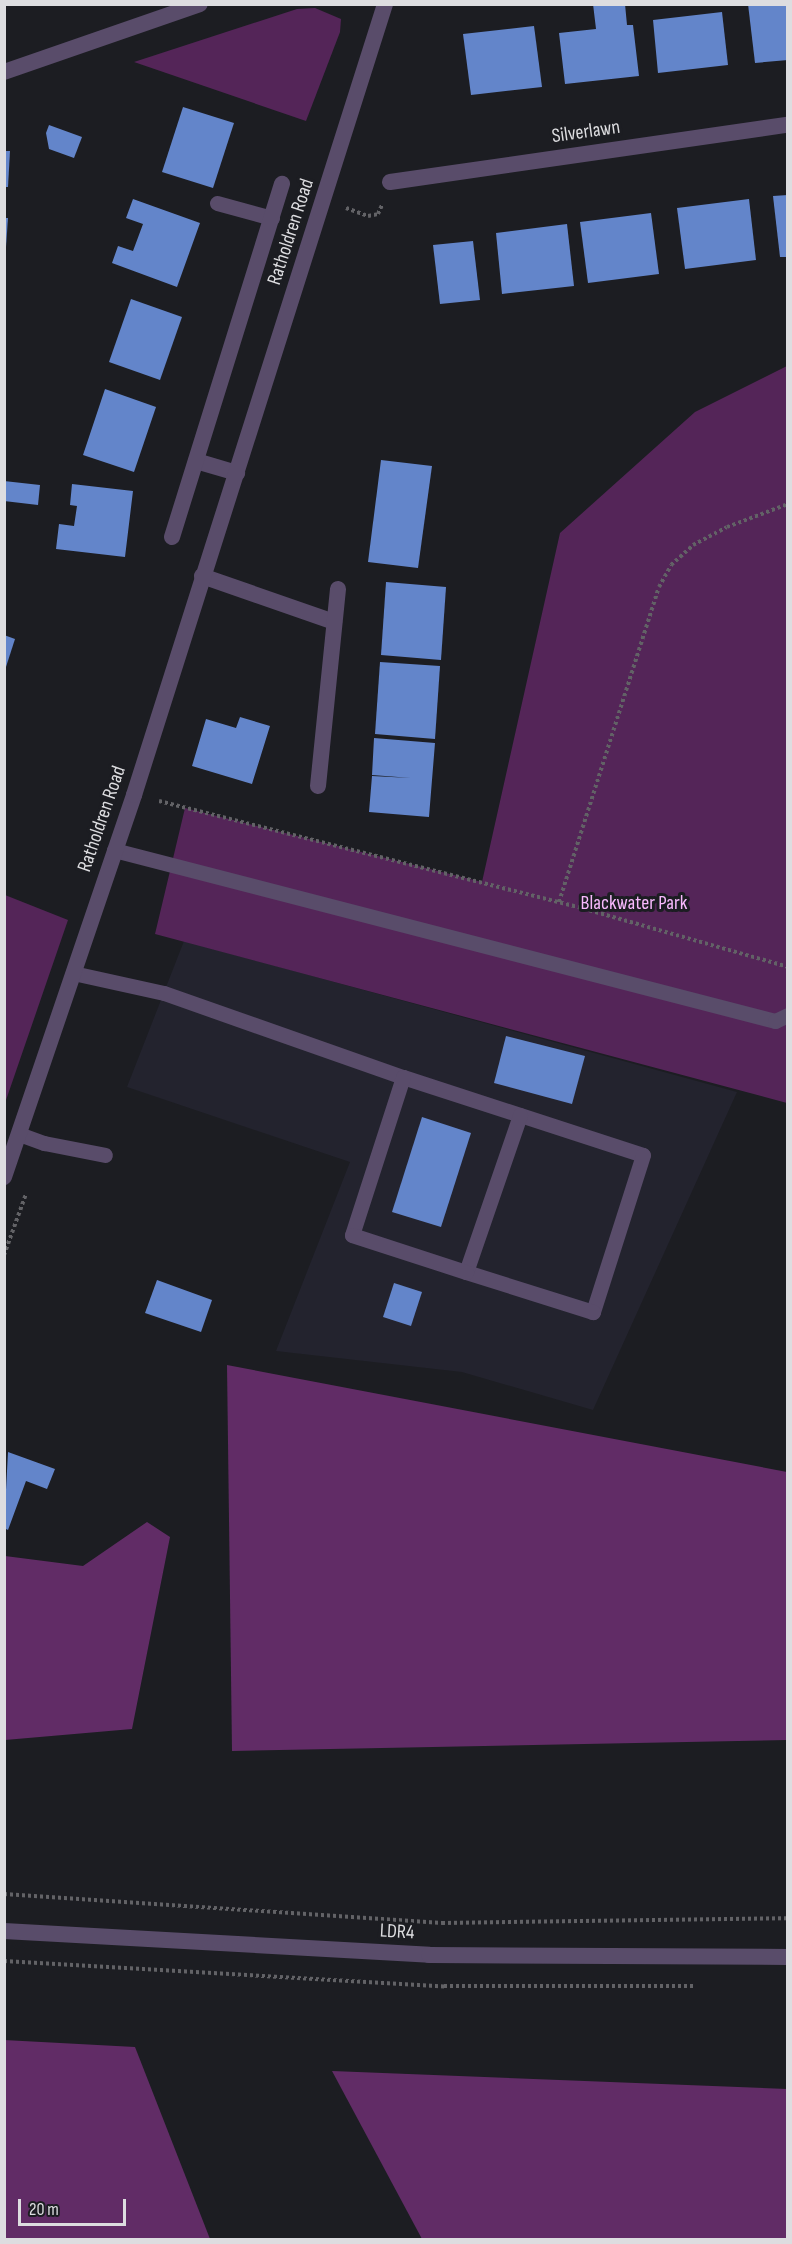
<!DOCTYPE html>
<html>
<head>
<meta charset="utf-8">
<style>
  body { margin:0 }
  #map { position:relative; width:792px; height:2244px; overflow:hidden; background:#1c1d22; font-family:"Sofia Sans Condensed",sans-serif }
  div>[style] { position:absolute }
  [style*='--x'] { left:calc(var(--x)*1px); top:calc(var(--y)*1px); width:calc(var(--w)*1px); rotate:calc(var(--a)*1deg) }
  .built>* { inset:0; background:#23232e }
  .green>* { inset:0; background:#542558 }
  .forest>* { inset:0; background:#612c66 }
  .building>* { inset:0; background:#6385ca }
  .path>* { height:4px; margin-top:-2px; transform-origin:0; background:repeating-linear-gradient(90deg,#626266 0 3px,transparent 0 6px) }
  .service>* { height:15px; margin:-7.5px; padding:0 7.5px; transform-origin:7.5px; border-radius:7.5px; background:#594c6a }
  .minor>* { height:16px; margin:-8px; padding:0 8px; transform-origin:8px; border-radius:8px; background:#594c6a }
  .tertiary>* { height:16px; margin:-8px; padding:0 8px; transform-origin:8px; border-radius:8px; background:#594c6a }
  span { translate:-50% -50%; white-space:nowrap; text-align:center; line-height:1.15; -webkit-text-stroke:6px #1c1d22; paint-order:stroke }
  .street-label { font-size:20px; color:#dddde0 }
  .park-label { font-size:20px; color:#f8b9fd }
  .frame { position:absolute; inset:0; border:6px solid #dddde0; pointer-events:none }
  .scale { position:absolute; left:18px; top:2199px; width:108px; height:27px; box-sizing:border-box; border:3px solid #dddde0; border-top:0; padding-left:8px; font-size:18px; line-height:21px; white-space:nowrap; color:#dddde0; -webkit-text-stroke:4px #1c1d22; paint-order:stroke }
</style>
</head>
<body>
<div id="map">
  <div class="built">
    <i style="clip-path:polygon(184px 941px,737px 1092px,593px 1410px,462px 1372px,276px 1351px,350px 1162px,127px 1087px)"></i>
  </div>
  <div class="green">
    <i style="clip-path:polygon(315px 8px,341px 19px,340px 32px,306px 121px,134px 62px,297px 9px)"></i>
    <i style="clip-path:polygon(787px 366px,787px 1103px,155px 934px,185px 808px,482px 882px,560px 533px,695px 412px)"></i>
    <i style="clip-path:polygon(5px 895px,68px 920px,5px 1103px)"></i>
  </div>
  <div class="forest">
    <i style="clip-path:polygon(227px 1365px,787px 1472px,787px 1740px,232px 1751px)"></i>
    <i style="clip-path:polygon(147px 1522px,170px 1537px,132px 1729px,5px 1740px,5px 1556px,83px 1566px)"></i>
    <i style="clip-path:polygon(4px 2040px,135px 2047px,210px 2239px,5px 2239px)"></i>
    <i style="clip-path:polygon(332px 2071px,787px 2089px,787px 2239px,422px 2239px)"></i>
  </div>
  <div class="building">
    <i style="clip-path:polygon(593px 4px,625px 4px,627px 25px,633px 25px,639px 76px,565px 84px,559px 33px,596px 29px)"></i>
    <i style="clip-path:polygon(748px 4px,788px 4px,788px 60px,755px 63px)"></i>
    <i style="clip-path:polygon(722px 12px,728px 65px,658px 73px,653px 20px)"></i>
    <i style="clip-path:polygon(534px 26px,542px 87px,471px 95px,463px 34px)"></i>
    <i style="clip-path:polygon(183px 107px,234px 123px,213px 188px,162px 172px)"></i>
    <i style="clip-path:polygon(49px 125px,82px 137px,74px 158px,49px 149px,46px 133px)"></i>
    <i style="clip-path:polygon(4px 151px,10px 151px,8px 187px,4px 187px)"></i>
    <i style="clip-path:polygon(788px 195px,788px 257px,780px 257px,773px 196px)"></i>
    <i style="clip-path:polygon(133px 199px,200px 223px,177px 287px,112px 263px,118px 246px,133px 251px,143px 224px,126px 218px)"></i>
    <i style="clip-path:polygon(749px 199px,756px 260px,685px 269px,677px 208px)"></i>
    <i style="clip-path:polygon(651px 213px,659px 274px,588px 283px,580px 222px)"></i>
    <i style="clip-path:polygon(4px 218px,8px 218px,6px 247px,4px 247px)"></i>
    <i style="clip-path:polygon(567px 224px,574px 286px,502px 294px,496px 233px)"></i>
    <i style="clip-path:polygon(473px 241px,480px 300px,440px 304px,433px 245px)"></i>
    <i style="clip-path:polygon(131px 299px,182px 317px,160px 380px,109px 362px)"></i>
    <i style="clip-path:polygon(105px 389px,156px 407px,134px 472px,83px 455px)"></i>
    <i style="clip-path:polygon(381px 460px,432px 466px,418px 568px,368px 562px)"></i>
    <i style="clip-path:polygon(4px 481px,40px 485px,38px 505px,4px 501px)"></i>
    <i style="clip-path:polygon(72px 484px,133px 491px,125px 557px,56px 549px,59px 524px,74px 526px,77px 506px,70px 505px)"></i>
    <i style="clip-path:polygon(386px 582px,446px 587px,441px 660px,381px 655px)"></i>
    <i style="clip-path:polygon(4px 635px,15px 639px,5px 670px,4px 669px)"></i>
    <i style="clip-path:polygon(380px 662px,440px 666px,435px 739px,375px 734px)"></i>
    <i style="clip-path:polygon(240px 717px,270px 726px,252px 784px,192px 766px,206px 719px,236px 728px)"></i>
    <i style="clip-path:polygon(374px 738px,435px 743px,429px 817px,369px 812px,372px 776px,411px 778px,372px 775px)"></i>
    <i style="clip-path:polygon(506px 1036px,585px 1056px,572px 1104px,494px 1083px)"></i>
    <i style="clip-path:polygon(422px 1117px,471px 1133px,441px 1227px,392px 1212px)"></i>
    <i style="clip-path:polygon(157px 1280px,212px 1300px,201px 1332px,145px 1313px)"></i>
    <i style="clip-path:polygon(394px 1283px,422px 1292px,411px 1326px,383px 1317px)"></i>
    <i style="clip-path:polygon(8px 1452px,55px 1469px,47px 1489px,26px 1481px,8px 1530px,4px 1528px)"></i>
  </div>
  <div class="path">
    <i style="--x:346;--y:208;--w:23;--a:20"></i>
    <i style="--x:368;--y:216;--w:10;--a:-11"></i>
    <i style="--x:378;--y:214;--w:10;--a:-66"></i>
    <i style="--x:159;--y:801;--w:432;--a:14.2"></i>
    <i style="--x:578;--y:907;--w:218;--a:15.9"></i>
    <i style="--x:559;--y:902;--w:330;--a:-72.4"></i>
    <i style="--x:659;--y:587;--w:25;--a:-61"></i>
    <i style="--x:671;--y:565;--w:30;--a:-42"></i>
    <i style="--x:693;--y:545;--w:38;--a:-28"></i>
    <i style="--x:727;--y:527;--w:65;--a:-20.7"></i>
    <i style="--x:4;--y:1255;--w:65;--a:-70.2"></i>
    <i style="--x:4;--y:1894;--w:439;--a:3.8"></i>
    <i style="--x:442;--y:1923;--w:346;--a:-0.8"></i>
    <i style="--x:4;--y:1961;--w:441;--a:3.3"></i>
    <i style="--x:444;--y:1986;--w:250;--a:0"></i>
  </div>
  <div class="service">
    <i style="--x:217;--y:203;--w:57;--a:15.3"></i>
    <i style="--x:114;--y:850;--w:683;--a:14.5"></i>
    <i style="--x:775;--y:1021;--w:14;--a:-25"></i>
    <i style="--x:73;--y:973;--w:93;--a:12.4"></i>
    <i style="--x:164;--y:993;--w:253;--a:19.4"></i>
    <i style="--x:403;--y:1077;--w:252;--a:18"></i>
    <i style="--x:643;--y:1155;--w:165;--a:107.7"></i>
    <i style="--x:593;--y:1312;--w:133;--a:-162.5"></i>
    <i style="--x:466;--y:1272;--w:166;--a:-71"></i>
    <i style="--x:403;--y:1077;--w:166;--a:107.9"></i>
    <i style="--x:352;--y:1235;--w:120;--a:18"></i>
    <i style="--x:19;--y:1134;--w:27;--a:20"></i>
    <i style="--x:44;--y:1143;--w:62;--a:11.1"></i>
  </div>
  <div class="minor">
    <i style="--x:4;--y:72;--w:207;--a:-19.1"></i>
    <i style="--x:390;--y:182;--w:402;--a:-8.2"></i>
    <i style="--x:196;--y:461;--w:43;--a:16.3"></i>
    <i style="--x:172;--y:537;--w:370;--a:-72.7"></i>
    <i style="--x:202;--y:576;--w:140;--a:19.2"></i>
    <i style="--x:318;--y:786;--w:198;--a:-84.2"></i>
  </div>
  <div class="tertiary">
    <i style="--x:4;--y:1177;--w:404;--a:-71.2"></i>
    <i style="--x:134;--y:795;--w:830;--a:-72.39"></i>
    <i style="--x:4;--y:1931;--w:426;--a:3.2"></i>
    <i style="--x:429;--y:1955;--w:359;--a:0.3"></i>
  </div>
  <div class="street-label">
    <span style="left:586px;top:132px;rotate:-8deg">Silverlawn</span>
    <span style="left:291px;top:232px;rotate:-72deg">Ratholdren Road</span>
    <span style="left:102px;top:819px;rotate:-71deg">Ratholdren Road</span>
    <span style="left:397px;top:1932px;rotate:3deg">LDR4</span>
  </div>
  <div class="park-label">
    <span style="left:634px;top:903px">Blackwater Park</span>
  </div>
  <div class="frame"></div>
  <div class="scale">20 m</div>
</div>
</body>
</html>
